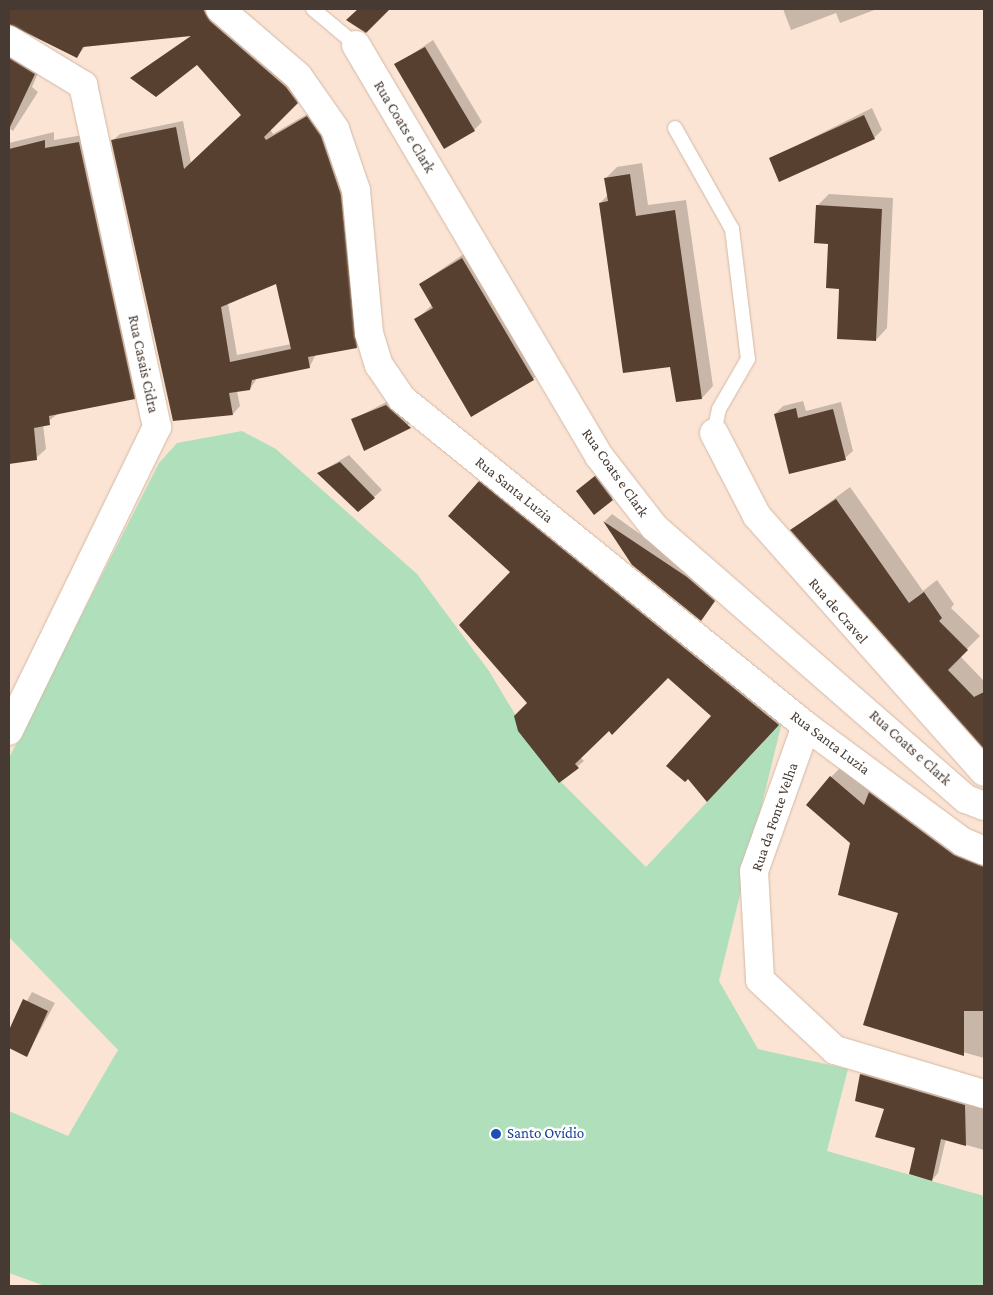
<!DOCTYPE html>
<html>
<head>
<meta charset="utf-8">
<style>
  body { margin:0 }
  #map { position:relative; width:993px; height:1295px; overflow:hidden; background:#fbe4d4; font-family:"Crimson Pro",serif }
  div>[style] { position:absolute }
  [style*='--x'] { left:calc(var(--x)*1px); top:calc(var(--y)*1px); width:calc(var(--w)*1px); rotate:calc(var(--a)*1deg) }
  .green>* { inset:0; background:#afe0bb }
  .shadow>* { inset:0; background:#0003 }
  .building>* { inset:0; background:#574030 }
  .roads { filter:drop-shadow(0 0 1px #d4b8a4) drop-shadow(0 0 1px #d4b8a4) }
  .lane>* { height:14px; margin:-7px; padding:0 7px; transform-origin:7px; border-radius:7px; background:#fff }
  .street>* { height:28px; margin:-14px; padding:0 14px; transform-origin:14px; border-radius:14px; background:#fff }
  .dots>* { width:14px; height:14px; translate:-50% -50%; box-sizing:border-box; border:2px solid #fff; border-radius:50% }
  span { translate:-50% -50%; white-space:nowrap; text-align:center; line-height:1.15; -webkit-text-stroke:5px #fff; paint-order:stroke }
  .street-label { font-size:15px; color:#463a32 }
  .transit-label { font-size:15px; color:#164399 }
  .left { translate:0 -50%; text-align:left }
  .frame { position:absolute; inset:0; border:10px solid #463a32; pointer-events:none }
</style>
</head>
<body>
<div id="map">
  <div class="green">
    <i style="clip-path:polygon(242px 431px,276px 449px,417px 574px,489px 671px,548px 769px,646px 867px,782px 722px,719px 981px,758px 1049px,848px 1069px,827px 1151px,984px 1196px,984px 1286px,45px 1286px,9px 1273px,9px 1111px,68px 1136px,118px 1050px,9px 937px,9px 758px,159px 463px,177px 443px)"></i>
  </div>
  <div class="shadow">
    <i style="clip-path:polygon(evenodd,9px 9px,215px 9px,304px 95px,270px 129px,273px 134px,314px 110px,347px 187px,364px 339px,357px 347px,316px 354px,310px 366px,258px 377px,250px 389px,237px 391px,240px 406px,233px 414px,112px 141px,120px 134px,183px 121px,191px 163px,243px 114px,197px 63px,132px 78px,192px 35px,86px 45px,77px 57px,9px 25px,9px 9px,277px 282px,291px 344px,237px 355px,228px 303px,277px 282px)"></i>
    <i style="clip-path:polygon(783px 9px,877px 9px,840px 23px,836px 13px,791px 30px)"></i>
    <i style="clip-path:polygon(433px 40px,482px 122px,474px 130px,396px 65px)"></i>
    <i style="clip-path:polygon(9px 44px,41px 66px,32px 87px,38px 92px,13px 131px,9px 128px)"></i>
    <i style="clip-path:polygon(872px 108px,882px 130px,874px 138px,770px 159px)"></i>
    <i style="clip-path:polygon(54px 132px,54px 140px,89px 134px,144px 389px,134px 398px,59px 413px,43px 425px,46px 449px,36px 458px,9px 463px,9px 143px)"></i>
    <i style="clip-path:polygon(642px 163px,648px 205px,686px 200px,713px 386px,702px 398px,671px 365px,600px 203px,608px 195px,606px 178px,617px 167px)"></i>
    <i style="clip-path:polygon(829px 194px,893px 198px,887px 328px,876px 340px,841px 288px,817px 206px)"></i>
    <i style="clip-path:polygon(474px 247px,545px 368px,533px 379px,416px 320px,432px 305px,420px 284px)"></i>
    <i style="clip-path:polygon(394px 398px,418px 419px,365px 449px,352px 420px)"></i>
    <i style="clip-path:polygon(803px 401px,806px 411px,841px 402px,853px 451px,845px 458px,775px 414px,783px 406px)"></i>
    <i style="clip-path:polygon(349px 455px,382px 490px,358px 511px,319px 473px)"></i>
    <i style="clip-path:polygon(603px 469px,620px 491px,594px 513px,577px 491px)"></i>
    <i style="clip-path:polygon(486px 476px,785px 718px,714px 794px,713px 716px,668px 677px,609px 729px,580px 757px,584px 761px,560px 781px,529px 703px,512px 572px,480px 482px)"></i>
    <i style="clip-path:polygon(850px 487px,923px 591px,937px 580px,954px 604px,951px 608px,980px 636px,960px 656px,984px 681px,984px 749px,792px 530px)"></i>
    <i style="clip-path:polygon(612px 514px,721px 592px,701px 619px,633px 564px,605px 521px)"></i>
    <i style="clip-path:polygon(841px 767px,871px 792px,880px 782px,984px 854px,984px 1058px,865px 1024px,899px 912px,852px 842px,831px 777px)"></i>
    <i style="clip-path:polygon(32px 992px,55px 1003px,27px 1055px,9px 1047px,9px 1033px)"></i>
    <i style="clip-path:polygon(868px 1068px,984px 1101px,984px 1150px,946px 1139px,938px 1173px,932px 1180px,916px 1147px,886px 1108px,856px 1101px,861px 1074px)"></i>
  </div>
  <div class="building">
    <i style="clip-path:polygon(evenodd,9px 9px,203px 9px,210px 21px,286px 87px,298px 103px,264px 137px,266px 140px,307px 116px,321px 136px,341px 195px,357px 348px,308px 357px,310px 368px,252px 380px,250px 390px,229px 393px,233px 415px,173px 421px,111px 140px,176px 127px,184px 169px,241px 115px,197px 65px,156px 97px,130px 78px,191px 36px,83px 47px,77px 58px,9px 24px,9px 9px,276px 284px,291px 349px,230px 362px,221px 307px,276px 284px)"></i>
    <i style="clip-path:polygon(358px 9px,390px 9px,366px 33px,346px 20px)"></i>
    <i style="clip-path:polygon(425px 47px,475px 131px,444px 149px,394px 64px)"></i>
    <i style="clip-path:polygon(9px 58px,35px 74px,9px 129px)"></i>
    <i style="clip-path:polygon(864px 115px,875px 139px,779px 182px,769px 158px)"></i>
    <i style="clip-path:polygon(45px 140px,45px 148px,79px 142px,135px 399px,49px 416px,50px 425px,34px 428px,37px 460px,9px 464px,9px 149px)"></i>
    <i style="clip-path:polygon(630px 174px,636px 216px,675px 210px,702px 399px,676px 402px,670px 367px,623px 373px,599px 203px,608px 201px,604px 178px)"></i>
    <i style="clip-path:polygon(816px 205px,882px 209px,876px 341px,837px 339px,839px 289px,826px 288px,828px 244px,814px 243px)"></i>
    <i style="clip-path:polygon(462px 258px,534px 380px,471px 417px,414px 319px,433px 308px,419px 284px)"></i>
    <i style="clip-path:polygon(386px 405px,411px 428px,364px 451px,351px 419px)"></i>
    <i style="clip-path:polygon(796px 408px,798px 418px,833px 409px,846px 460px,789px 474px,774px 414px)"></i>
    <i style="clip-path:polygon(340px 462px,375px 498px,358px 512px,317px 473px)"></i>
    <i style="clip-path:polygon(595px 476px,613px 500px,594px 515px,576px 491px)"></i>
    <i style="clip-path:polygon(479px 481px,779px 725px,707px 802px,688px 779px,685px 782px,666px 766px,711px 716px,668px 678px,612px 735px,609px 731px,575px 764px,579px 768px,559px 783px,518px 731px,514px 716px,527px 703px,459px 625px,510px 572px,448px 516px)"></i>
    <i style="clip-path:polygon(836px 499px,909px 603px,924px 592px,942px 618px,939px 621px,968px 650px,948px 670px,974px 697px,984px 692px,984px 749px,790px 530px)"></i>
    <i style="clip-path:polygon(603px 521px,687px 577px,715px 601px,701px 621px,632px 565px)"></i>
    <i style="clip-path:polygon(830px 776px,864px 805px,869px 792px,954px 855px,984px 867px,984px 1011px,964px 1011px,964px 1056px,863px 1025px,898px 913px,838px 895px,850px 843px,806px 805px)"></i>
    <i style="clip-path:polygon(23px 999px,48px 1011px,27px 1057px,9px 1048px,9px 1030px)"></i>
    <i style="clip-path:polygon(860px 1074px,965px 1105px,966px 1146px,941px 1139px,932px 1181px,909px 1174px,915px 1148px,875px 1137px,884px 1109px,855px 1101px)"></i>
  </div>
  <div class="roads">
    <div class="lane">
      <i style="--x:313;--y:9;--w:56;--a:39.9"></i>
      <i style="--x:675;--y:128;--w:116;--a:60.6"></i>
      <i style="--x:732;--y:229;--w:131;--a:83"></i>
      <i style="--x:748;--y:359;--w:58;--a:120.1"></i>
      <i style="--x:719;--y:409;--w:25;--a:102"></i>
    </div>
    <div class="street">
      <i style="--x:220;--y:9;--w:103;--a:40.7"></i>
      <i style="--x:298;--y:76;--w:65;--a:55.1"></i>
      <i style="--x:335;--y:129;--w:65;--a:71"></i>
      <i style="--x:356;--y:190;--w:144;--a:84.8"></i>
      <i style="--x:369;--y:333;--w:34;--a:73"></i>
      <i style="--x:379;--y:365;--w:41;--a:55.9"></i>
      <i style="--x:402;--y:399;--w:520;--a:38.99"></i>
      <i style="--x:806;--y:726;--w:195;--a:36.5"></i>
      <i style="--x:963;--y:842;--w:23;--a:23"></i>
      <i style="--x:9;--y:40;--w:87;--a:31.3"></i>
      <i style="--x:83;--y:85;--w:350;--a:77.8"></i>
      <i style="--x:157;--y:427;--w:338;--a:116"></i>
      <i style="--x:356;--y:45;--w:477;--a:59.4"></i>
      <i style="--x:599;--y:456;--w:90;--a:52.2"></i>
      <i style="--x:654;--y:527;--w:414;--a:41.1"></i>
      <i style="--x:966;--y:799;--w:19;--a:21"></i>
      <i style="--x:714;--y:433;--w:93;--a:62.6"></i>
      <i style="--x:757;--y:516;--w:342;--a:48.4"></i>
      <i style="--x:806;--y:726;--w:154;--a:109.7"></i>
      <i style="--x:754;--y:871;--w:109;--a:86.8"></i>
      <i style="--x:760;--y:980;--w:103;--a:43"></i>
      <i style="--x:835;--y:1050;--w:155;--a:16.5"></i>
    </div>
  </div>
  <div class="dots">
    <i style="left:496px;top:1134px;background:#1a4fb4"></i>
  </div>
  <div class="street-label">
    <span style="left:404px;top:127px;rotate:59deg">Rua Coats e Clark</span>
    <span style="left:143px;top:364px;rotate:78deg">Rua Casais Cidra</span>
    <span style="left:615px;top:473px;rotate:55deg">Rua Coats e Clark</span>
    <span style="left:514px;top:490px;rotate:39deg">Rua Santa Luzia</span>
    <span style="left:838px;top:611px;rotate:49deg">Rua de Cravel</span>
    <span style="left:830px;top:743px;rotate:37deg">Rua Santa Luzia</span>
    <span style="left:910px;top:748px;rotate:42deg">Rua Coats e Clark</span>
    <span style="left:775px;top:817px;rotate:-71deg">Rua da Fonte Velha</span>
  </div>
  <div class="transit-label">
    <span class="left" style="left:507px;top:1134px">Santo Ovídio</span>
  </div>
  <div class="frame"></div>
</div>
</body>
</html>
